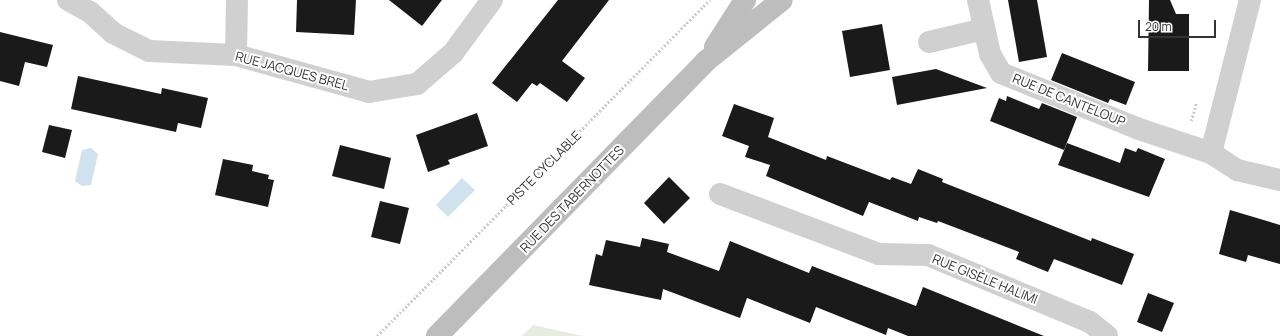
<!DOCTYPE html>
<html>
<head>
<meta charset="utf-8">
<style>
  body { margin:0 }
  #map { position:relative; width:1280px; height:336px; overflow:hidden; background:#fff; font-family:Manrope,sans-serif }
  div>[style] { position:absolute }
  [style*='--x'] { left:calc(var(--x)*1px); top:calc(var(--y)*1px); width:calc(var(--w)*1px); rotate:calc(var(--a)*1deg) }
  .green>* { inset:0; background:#e6ecdf }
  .water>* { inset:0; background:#cfe2ee }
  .building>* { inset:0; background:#1a1a1a }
  .path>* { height:2.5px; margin-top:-1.25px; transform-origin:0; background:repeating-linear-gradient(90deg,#cdcdcd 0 2px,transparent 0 4px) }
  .street>* { height:22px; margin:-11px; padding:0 11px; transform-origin:11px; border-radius:11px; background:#d0d0d0 }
  .secondary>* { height:22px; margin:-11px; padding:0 11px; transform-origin:11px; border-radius:11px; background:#bdbdbd }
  span { translate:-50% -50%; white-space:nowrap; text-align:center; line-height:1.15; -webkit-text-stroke:4px #fff; paint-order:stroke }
  .street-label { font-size:13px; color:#333 }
  .scale { position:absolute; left:1138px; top:20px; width:78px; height:18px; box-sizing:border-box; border:2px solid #333; border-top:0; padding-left:5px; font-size:12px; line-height:14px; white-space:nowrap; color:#333; -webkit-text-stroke:3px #fff; paint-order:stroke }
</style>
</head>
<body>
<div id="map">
  <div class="green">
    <i style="clip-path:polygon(533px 325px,583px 336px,522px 336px)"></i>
  </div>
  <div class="water">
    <i style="clip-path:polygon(91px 148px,98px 154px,91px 185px,82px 186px,75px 181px,82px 150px)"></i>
    <i style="clip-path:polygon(462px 178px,475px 190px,448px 217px,436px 205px)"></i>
  </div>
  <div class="building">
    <i style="clip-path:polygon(297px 0,356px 0,354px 35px,296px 32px)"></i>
    <i style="clip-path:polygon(389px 0,442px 0,422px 26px)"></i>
    <i style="clip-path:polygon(558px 0,609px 0,562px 61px,585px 78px,567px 102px,540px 83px,537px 86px,532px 83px,517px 102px,492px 83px)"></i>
    <i style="clip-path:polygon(1008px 0,1037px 0,1047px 57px,1019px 62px)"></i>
    <i style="clip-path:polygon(1149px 0,1170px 0,1176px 14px,1189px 14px,1189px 71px,1148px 71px)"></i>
    <i style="clip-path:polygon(882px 24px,890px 70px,850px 77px,842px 31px)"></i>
    <i style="clip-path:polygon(0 32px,53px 45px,47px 67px,25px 62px,19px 86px,0 81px)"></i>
    <i style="clip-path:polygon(1062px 53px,1135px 82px,1126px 105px,1110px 99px,1108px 103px,1051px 80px)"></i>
    <i style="clip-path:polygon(936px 69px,987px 88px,897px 105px,892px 77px)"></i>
    <i style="clip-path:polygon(78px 76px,161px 94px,162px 88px,208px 98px,201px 128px,178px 123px,176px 132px,71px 109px)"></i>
    <i style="clip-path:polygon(1007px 96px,1039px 109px,1042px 103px,1077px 117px,1064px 150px,990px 121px,999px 98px,1006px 101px)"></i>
    <i style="clip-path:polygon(734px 104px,774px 118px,768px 137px,826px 160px,827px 156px,890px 180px,892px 177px,911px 184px,918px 169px,943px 179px,942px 182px,1091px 241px,1092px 238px,1134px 254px,1122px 285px,1054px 259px,1048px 272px,1016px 259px,1019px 252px,938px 221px,937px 223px,919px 217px,918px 221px,869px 202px,863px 216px,766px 176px,770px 165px,745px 157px,749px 146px,722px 136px)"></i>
    <i style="clip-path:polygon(477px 113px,488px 146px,448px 160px,450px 164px,428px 172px,416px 135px)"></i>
    <i style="clip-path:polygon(49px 125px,72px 130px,65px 158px,42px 152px)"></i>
    <i style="clip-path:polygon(1067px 143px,1120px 163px,1125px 148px,1136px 152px,1138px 148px,1165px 159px,1149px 197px,1058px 165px)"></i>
    <i style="clip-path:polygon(340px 145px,391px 158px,384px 189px,332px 176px)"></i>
    <i style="clip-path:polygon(223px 159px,253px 165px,252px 171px,269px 175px,268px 179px,274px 180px,268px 207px,215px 195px)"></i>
    <i style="clip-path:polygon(669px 177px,690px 198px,664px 224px,644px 203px)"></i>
    <i style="clip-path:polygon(380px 201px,409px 208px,400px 244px,371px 237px)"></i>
    <i style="clip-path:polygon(1230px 210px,1280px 225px,1280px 264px,1248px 255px,1246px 262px,1219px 254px)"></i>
    <i style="clip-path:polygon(642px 238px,669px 244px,667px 252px,719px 271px,730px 241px,809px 273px,812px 266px,916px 306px,923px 287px,1044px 336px,908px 336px,888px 328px,886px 335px,816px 307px,810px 323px,747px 298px,740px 318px,663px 289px,661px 300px,589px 285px,596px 254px,602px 256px,606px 240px,640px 247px)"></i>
    <i style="clip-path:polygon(1148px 293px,1174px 303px,1162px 332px,1137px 322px)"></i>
  </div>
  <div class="path">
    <i style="--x:1191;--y:121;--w:18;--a:-74"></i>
    <i style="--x:377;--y:336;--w:473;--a:-45.3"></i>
  </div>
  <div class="street">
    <i style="--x:68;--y:0;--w:25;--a:29"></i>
    <i style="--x:90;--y:12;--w:31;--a:42"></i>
    <i style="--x:113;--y:33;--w:40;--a:26.6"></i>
    <i style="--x:149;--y:51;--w:87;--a:2.6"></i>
    <i style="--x:236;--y:55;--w:138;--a:15.5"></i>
    <i style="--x:369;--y:92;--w:49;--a:-9.5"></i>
    <i style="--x:417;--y:84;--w:48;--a:-40.7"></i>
    <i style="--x:453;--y:53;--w:66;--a:-53.7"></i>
    <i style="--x:978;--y:0;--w:55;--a:77.5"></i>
    <i style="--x:990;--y:54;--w:22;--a:60"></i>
    <i style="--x:1001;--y:73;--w:149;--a:22.1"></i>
    <i style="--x:1139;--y:129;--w:76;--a:18.4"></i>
    <i style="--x:1211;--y:153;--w:31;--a:33"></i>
    <i style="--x:1237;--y:170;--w:44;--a:13.1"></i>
    <i style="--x:929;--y:42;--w:57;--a:-13.3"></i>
    <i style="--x:236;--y:55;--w:55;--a:-89"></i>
    <i style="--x:1211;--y:153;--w:158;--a:-75.7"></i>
    <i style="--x:720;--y:194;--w:170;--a:20.7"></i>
    <i style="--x:879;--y:254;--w:49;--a:1.2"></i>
    <i style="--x:928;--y:255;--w:175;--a:22.5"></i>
    <i style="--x:1090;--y:322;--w:22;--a:39"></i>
  </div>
  <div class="secondary">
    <i style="--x:715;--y:47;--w:56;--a:-57.4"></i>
    <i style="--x:437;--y:336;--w:385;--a:-45.6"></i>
    <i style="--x:706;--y:61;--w:97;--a:-38.8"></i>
  </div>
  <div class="street-label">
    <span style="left:292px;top:71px;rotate:15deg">RUE JACQUES BREL</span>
    <span style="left:1069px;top:100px;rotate:22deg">RUE DE CANTELOUP</span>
    <span style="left:544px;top:168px;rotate:-45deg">PISTE CYCLABLE</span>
    <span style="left:572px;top:199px;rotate:-46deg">RUE DES TABERNOTTES</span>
    <span style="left:985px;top:279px;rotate:22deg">RUE GISÈLE HALIMI</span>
  </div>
  <div class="scale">20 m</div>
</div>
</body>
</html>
